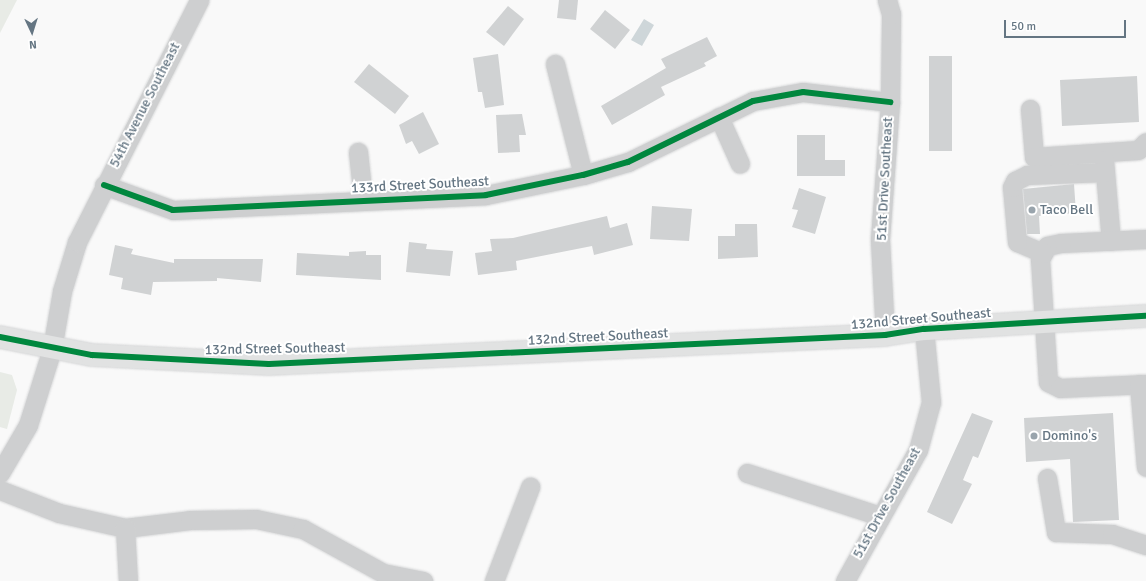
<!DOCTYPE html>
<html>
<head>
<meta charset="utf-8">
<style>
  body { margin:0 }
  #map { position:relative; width:1146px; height:581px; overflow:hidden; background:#f9f9f9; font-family:Signika,sans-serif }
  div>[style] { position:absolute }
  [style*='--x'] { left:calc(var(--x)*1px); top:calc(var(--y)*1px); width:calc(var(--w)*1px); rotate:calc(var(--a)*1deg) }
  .green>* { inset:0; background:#e8ebe6 }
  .water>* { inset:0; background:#ced6d9 }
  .building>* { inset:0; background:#d0d2d3 }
  .roads { filter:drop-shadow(0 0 1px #d5d6d7) drop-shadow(0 0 1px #d5d6d7) }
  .minor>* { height:19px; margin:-9.5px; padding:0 9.5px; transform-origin:9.5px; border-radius:9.5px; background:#cecfd0 }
  .major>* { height:22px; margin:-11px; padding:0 11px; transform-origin:11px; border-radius:11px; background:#e1e2e2 }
  .cycleway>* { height:6px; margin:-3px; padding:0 3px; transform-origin:3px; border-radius:3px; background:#00873e }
  .dots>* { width:11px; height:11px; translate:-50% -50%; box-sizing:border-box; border:2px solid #fff; border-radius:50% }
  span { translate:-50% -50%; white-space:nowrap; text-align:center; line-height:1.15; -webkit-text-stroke:4px #fff; paint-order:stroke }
  .street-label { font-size:14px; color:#657683 }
  .poi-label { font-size:14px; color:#657683 }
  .left { translate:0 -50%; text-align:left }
  .north { position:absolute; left:12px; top:12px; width:40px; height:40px; -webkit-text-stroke:3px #fff; paint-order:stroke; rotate:176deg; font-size:11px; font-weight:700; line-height:16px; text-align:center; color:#657683 }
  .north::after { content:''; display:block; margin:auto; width:14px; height:18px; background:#657683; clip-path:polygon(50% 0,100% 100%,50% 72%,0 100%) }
  .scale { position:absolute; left:1004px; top:20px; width:122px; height:18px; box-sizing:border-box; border:2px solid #657683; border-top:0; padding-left:5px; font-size:12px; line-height:14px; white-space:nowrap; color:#657683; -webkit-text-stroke:3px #fff; paint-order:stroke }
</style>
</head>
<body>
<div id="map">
  <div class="green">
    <i style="clip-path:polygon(0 0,17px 0,0 33px)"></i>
    <i style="clip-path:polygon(0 372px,12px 375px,17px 390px,7px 429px,0 427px)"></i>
  </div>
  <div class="water">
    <i style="clip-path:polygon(644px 19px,654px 25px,642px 46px,631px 40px)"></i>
  </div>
  <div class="building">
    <i style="clip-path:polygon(559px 0,578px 0,576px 20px,557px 18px)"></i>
    <i style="clip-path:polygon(508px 6px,524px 19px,504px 46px,486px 32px)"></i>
    <i style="clip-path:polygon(605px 10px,630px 30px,615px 49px,590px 29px)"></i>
    <i style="clip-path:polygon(707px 37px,717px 56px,704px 63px,706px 66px,661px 87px,665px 95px,612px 125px,601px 106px,666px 68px,661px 59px)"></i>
    <i style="clip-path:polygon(498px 54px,504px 105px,485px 108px,482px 92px,478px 92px,473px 58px)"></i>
    <i style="clip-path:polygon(929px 56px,952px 56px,952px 151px,929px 151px)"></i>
    <i style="clip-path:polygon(369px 64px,409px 96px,395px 114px,354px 82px)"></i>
    <i style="clip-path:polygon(1137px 76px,1139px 122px,1062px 126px,1060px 80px)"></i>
    <i style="clip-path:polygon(423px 112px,439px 144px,419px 154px,412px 141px,406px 144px,399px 125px)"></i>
    <i style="clip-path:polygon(522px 114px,526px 135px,519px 135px,520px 152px,498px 153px,496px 115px)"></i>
    <i style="clip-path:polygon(797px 135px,825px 135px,825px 160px,845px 160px,845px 176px,797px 176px)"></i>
    <i style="clip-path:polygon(1074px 184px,1076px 213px,1039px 216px,1040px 234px,1027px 234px,1023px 189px)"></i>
    <i style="clip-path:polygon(799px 188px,826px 197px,815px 234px,792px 227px,798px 210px,792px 209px)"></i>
    <i style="clip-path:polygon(652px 206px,692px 209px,689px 241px,650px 239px)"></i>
    <i style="clip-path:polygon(607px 216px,610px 228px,627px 223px,633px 245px,594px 255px,592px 246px,516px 261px,517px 270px,478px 275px,475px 253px,492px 251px,490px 239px,513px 238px)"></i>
    <i style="clip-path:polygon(735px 224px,757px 224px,758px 257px,718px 259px,718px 236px,735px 236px)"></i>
    <i style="clip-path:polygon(409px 242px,427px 244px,426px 249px,453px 251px,450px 276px,406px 272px)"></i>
    <i style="clip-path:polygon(115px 245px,133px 249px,131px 254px,174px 263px,174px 259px,263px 259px,261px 282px,217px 278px,217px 281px,153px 282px,151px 295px,121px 289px,123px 278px,109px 275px)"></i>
    <i style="clip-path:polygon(366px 251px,366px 255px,381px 255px,381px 280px,296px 275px,297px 253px,349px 256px,349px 252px)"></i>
    <i style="clip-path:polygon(972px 413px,993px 421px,978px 458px,973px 456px,963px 480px,972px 484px,952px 524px,927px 512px)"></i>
    <i style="clip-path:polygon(1113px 413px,1119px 520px,1073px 522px,1070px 459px,1026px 462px,1024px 418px)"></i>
  </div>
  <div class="roads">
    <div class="minor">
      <i style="--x:555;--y:64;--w:114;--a:75.8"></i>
      <i style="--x:1030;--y:109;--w:48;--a:85.2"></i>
      <i style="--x:1034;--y:157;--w:104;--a:-3.9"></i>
      <i style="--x:1138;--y:150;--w:11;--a:-45"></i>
      <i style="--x:719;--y:117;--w:51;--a:65.9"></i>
      <i style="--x:358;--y:152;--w:47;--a:83.9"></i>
      <i style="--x:1104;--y:160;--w:81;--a:85.1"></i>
      <i style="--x:104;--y:185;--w:73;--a:19.9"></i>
      <i style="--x:173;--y:210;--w:313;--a:-2.7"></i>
      <i style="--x:486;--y:195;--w:99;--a:-11.7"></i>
      <i style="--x:583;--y:175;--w:47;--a:-16.1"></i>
      <i style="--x:628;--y:162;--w:139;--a:-26"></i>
      <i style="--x:753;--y:101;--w:51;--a:-10.2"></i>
      <i style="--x:803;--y:92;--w:88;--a:6.6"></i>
      <i style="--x:1146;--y:239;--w:85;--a:177.3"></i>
      <i style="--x:1061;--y:243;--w:14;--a:168"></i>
      <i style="--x:1047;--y:246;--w:15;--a:118"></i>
      <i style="--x:1040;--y:259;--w:123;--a:86.3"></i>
      <i style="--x:1048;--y:382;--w:13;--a:27"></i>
      <i style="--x:1060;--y:388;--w:86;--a:-2.7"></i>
      <i style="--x:1043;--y:253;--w:28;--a:-157"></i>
      <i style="--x:1017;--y:242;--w:55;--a:-95.2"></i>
      <i style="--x:1012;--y:187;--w:7;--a:-63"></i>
      <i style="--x:1015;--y:181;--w:13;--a:-27"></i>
      <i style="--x:1027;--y:175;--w:78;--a:-2.2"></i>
      <i style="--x:885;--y:335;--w:96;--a:-93"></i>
      <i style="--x:880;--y:239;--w:137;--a:-85.8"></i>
      <i style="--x:890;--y:102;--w:88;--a:-89.3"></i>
      <i style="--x:891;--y:14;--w:15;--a:-106"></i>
      <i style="--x:1139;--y:384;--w:83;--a:85.2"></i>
      <i style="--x:0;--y:473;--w:56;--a:-59.7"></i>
      <i style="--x:28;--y:425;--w:80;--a:-72.5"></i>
      <i style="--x:52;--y:349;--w:59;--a:-80.2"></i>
      <i style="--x:62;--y:291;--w:51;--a:-73"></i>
      <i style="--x:77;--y:242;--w:271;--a:-63.2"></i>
      <i style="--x:747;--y:473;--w:140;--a:17.9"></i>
      <i style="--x:1047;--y:478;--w:55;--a:80.5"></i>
      <i style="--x:1056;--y:532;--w:56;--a:2"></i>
      <i style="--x:1112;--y:534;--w:36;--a:18"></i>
      <i style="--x:0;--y:490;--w:63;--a:21.3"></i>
      <i style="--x:59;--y:513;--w:68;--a:12.8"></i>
      <i style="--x:125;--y:528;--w:65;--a:-7"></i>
      <i style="--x:190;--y:520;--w:66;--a:-0.9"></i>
      <i style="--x:256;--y:519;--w:48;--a:12"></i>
      <i style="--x:303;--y:529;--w:91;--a:28.8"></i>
      <i style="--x:383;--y:573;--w:41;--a:11.3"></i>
      <i style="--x:125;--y:528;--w:53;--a:86.8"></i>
      <i style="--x:494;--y:581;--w:101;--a:-69"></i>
      <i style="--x:845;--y:581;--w:150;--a:-60.9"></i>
      <i style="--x:918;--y:450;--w:50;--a:-74.8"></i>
      <i style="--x:931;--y:402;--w:73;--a:-95.5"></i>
    </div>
    <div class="major">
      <i style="--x:0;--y:337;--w:94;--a:11.1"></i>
      <i style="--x:92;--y:355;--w:177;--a:2.9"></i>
      <i style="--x:269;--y:364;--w:617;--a:-2.7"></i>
      <i style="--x:885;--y:335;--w:39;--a:-9"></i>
      <i style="--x:924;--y:329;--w:222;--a:-3.4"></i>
    </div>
  </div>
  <div class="cycleway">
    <i style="--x:104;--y:185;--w:73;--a:19.9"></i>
    <i style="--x:173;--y:210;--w:313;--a:-2.7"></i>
    <i style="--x:486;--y:195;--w:99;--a:-11.7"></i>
    <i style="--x:583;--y:175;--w:47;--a:-16.1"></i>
    <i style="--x:628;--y:162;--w:139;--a:-26"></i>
    <i style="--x:753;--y:101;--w:51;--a:-10.2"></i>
    <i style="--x:803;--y:92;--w:88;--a:6.6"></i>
    <i style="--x:0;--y:337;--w:94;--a:11.1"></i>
    <i style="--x:92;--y:355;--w:177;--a:2.9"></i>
    <i style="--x:269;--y:364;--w:617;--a:-2.7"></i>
    <i style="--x:885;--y:335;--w:39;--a:-9"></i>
    <i style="--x:924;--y:329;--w:222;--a:-3.4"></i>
  </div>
  <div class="dots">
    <i style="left:1032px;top:210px;background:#99a4ac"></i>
    <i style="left:1034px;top:436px;background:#99a4ac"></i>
  </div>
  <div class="street-label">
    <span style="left:145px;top:105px;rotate:-63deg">54th Avenue Southeast</span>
    <span style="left:885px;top:179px;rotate:-87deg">51st Drive Southeast</span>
    <span style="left:420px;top:185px;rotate:-3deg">133rd Street Southeast</span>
    <span style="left:921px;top:319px;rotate:-5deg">132nd Street Southeast</span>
    <span style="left:598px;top:337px;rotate:-3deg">132nd Street Southeast</span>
    <span style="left:275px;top:349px;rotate:-1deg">132nd Street Southeast</span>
    <span style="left:887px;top:503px;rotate:-61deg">51st Drive Southeast</span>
  </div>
  <div class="poi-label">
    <span class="left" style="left:1040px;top:210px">Taco Bell</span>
    <span class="left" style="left:1042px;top:436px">Domino's</span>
  </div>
  <div class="north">N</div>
  <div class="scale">50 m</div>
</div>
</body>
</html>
